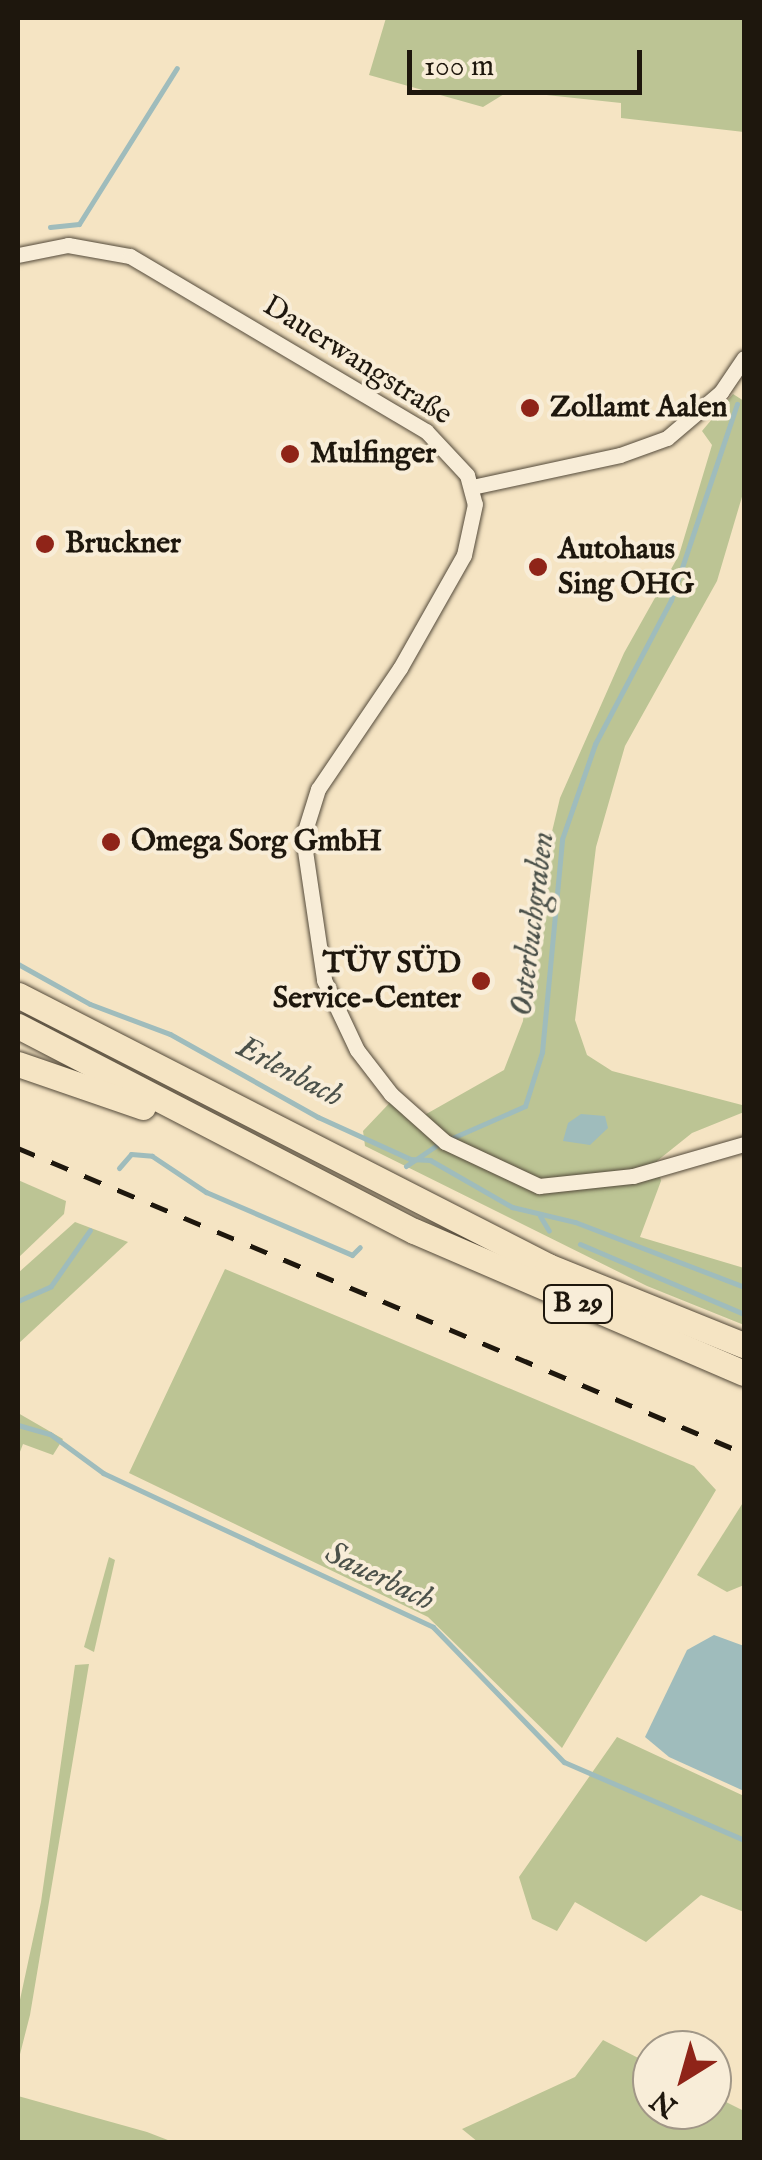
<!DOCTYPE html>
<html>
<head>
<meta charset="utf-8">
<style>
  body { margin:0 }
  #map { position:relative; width:762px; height:2160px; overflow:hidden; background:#f5e4c3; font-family:"IM FELL English",serif }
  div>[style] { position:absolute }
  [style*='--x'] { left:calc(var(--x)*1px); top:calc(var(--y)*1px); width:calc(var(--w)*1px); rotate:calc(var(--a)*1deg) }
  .green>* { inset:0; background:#bcc494 }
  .water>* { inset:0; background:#9fbcbc }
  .stream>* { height:5px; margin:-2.5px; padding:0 2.5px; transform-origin:2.5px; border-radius:2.5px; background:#9fbcbc }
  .roads { filter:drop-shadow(0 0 2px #544a3a) drop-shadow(0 0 2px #544a3a) }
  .minor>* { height:15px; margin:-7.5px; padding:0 7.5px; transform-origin:7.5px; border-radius:7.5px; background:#f8edd8 }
  .trunk>* { height:25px; margin:-12.5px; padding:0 12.5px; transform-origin:12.5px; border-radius:12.5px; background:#f5e4c3 }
  .rail>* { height:5px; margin-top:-2.5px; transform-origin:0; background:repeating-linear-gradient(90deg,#1e170d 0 18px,transparent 0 36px) }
  .dots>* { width:28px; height:28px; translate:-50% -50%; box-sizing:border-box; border:5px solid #f8edd8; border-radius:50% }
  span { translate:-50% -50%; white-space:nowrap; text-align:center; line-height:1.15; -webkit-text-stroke:8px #f8edd8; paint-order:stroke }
  .shield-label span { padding:2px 8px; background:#f8edd8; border:2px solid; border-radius:8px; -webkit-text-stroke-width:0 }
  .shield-label { font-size:28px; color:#1e170d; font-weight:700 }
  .street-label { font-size:30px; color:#1e170d }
  .poi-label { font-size:30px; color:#1e170d; font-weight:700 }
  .left { translate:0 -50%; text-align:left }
  .right { translate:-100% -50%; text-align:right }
  .water-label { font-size:32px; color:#4b514a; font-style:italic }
  .frame { position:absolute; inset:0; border:20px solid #1e170d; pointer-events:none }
  .north { position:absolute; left:632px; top:2030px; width:100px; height:100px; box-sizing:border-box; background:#f8edd8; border:2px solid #a19787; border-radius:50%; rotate:217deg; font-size:28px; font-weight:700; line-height:40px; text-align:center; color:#1e170d }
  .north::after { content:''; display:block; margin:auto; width:35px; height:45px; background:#8f2418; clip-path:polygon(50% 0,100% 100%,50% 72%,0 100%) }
  .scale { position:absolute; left:407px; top:50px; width:235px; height:45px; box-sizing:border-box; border:5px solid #1e170d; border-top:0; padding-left:12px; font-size:30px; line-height:35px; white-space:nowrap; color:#1e170d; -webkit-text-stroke:8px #f8edd8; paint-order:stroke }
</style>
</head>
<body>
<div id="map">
  <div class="green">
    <i style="clip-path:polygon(386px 18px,744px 18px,744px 132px,621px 118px,621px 103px,509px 91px,483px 107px,369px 75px)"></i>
    <i style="clip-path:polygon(733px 394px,744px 401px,744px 490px,717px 581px,625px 746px,596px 847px,575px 1020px,587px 1055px,612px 1071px,742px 1105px,744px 1112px,692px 1133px,657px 1161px,661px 1181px,640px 1237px,744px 1268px,744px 1325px,647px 1286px,365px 1146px,363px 1131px,400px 1092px,421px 1117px,504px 1070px,523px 1021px,536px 899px,560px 798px,624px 653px,679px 555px,712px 445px,702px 431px)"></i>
    <i style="clip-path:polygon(18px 1180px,66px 1201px,64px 1214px,18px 1258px)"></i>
    <i style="clip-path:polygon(75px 1222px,128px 1242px,18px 1344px,18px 1273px)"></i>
    <i style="clip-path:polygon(225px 1269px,694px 1466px,716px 1490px,562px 1748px,428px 1617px,129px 1473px)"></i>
    <i style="clip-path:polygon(18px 1413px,63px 1439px,53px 1455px,23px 1444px,18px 1457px)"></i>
    <i style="clip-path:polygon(744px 1501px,744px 1585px,727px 1592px,697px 1575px)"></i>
    <i style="clip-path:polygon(109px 1557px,115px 1560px,94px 1652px,84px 1647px)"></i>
    <i style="clip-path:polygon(89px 1664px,30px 2015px,18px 2062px,18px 2009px,41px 1902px,75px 1665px)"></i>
    <i style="clip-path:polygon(617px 1737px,744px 1796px,744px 1912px,701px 1895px,646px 1942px,575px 1902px,557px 1931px,532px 1919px,519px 1877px)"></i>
    <i style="clip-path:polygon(603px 2040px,652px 2065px,652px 2110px,712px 2110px,712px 2095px,744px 2111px,744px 2142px,478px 2142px,462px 2129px,575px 2077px)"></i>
    <i style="clip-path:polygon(18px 2096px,147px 2132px,173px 2142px,18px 2142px)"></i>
  </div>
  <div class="water">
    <i style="clip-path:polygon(581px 1114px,605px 1116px,608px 1128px,590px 1145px,563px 1141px,568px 1123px)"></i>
    <i style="clip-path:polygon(714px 1635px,744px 1646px,744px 1791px,669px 1757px,645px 1737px,687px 1650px)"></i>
  </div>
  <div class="stream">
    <i style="--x:50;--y:227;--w:29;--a:-6"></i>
    <i style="--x:79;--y:224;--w:184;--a:-57.9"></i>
    <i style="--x:18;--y:964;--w:82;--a:29.1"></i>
    <i style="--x:90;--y:1004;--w:85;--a:20.6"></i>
    <i style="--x:170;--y:1034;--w:170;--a:29.3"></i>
    <i style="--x:318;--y:1117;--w:101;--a:24.5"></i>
    <i style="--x:410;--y:1159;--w:20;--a:3"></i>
    <i style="--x:430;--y:1160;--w:95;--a:29.8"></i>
    <i style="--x:512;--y:1207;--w:65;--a:13.4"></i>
    <i style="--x:575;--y:1222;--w:181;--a:21"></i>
    <i style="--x:450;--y:1139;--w:82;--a:-23.7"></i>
    <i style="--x:525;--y:1106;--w:57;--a:-72.5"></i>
    <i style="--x:542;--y:1052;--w:214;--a:-84.6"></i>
    <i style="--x:562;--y:839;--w:101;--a:-70.8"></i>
    <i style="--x:595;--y:744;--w:163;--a:-62.2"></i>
    <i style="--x:671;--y:600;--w:207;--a:-71.4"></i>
    <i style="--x:406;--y:1166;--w:41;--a:-34.1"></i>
    <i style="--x:119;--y:1168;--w:18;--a:-49"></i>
    <i style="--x:131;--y:1154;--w:21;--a:5"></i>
    <i style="--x:152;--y:1156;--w:65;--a:33.7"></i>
    <i style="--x:206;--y:1192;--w:159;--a:23.3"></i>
    <i style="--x:352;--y:1255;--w:11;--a:-45"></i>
    <i style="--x:540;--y:1216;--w:17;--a:59"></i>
    <i style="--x:580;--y:1244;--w:178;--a:23.1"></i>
    <i style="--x:18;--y:1301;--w:36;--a:-24"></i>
    <i style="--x:51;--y:1286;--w:68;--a:-55.1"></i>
    <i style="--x:18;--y:1425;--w:33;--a:16"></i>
    <i style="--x:50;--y:1434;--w:66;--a:36.3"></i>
    <i style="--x:103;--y:1473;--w:364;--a:25"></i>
    <i style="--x:433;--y:1627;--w:188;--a:45.9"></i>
    <i style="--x:564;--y:1762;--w:196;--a:23.4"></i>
  </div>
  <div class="roads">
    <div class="minor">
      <i style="--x:18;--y:255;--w:51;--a:-11.3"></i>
      <i style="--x:68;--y:245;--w:63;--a:10.1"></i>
      <i style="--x:130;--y:256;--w:344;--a:30.6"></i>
      <i style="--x:426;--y:431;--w:60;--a:47"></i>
      <i style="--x:467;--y:475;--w:30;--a:75"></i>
      <i style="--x:475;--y:504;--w:52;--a:102.2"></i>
      <i style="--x:464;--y:555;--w:130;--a:119.5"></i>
      <i style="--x:400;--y:668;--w:146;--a:124.1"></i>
      <i style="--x:318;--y:789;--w:50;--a:107.4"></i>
      <i style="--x:303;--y:837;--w:145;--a:81.6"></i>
      <i style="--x:324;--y:980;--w:77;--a:64.8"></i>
      <i style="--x:357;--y:1050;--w:56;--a:52.3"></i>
      <i style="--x:391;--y:1094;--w:72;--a:41.6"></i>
      <i style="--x:445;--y:1142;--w:104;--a:25.1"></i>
      <i style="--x:539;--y:1186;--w:95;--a:-6.1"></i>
      <i style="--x:633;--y:1176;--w:116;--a:-16.1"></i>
      <i style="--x:472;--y:487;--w:151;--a:-12.2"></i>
      <i style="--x:620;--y:455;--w:50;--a:-19.9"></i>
      <i style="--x:667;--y:438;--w:71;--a:-40.4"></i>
      <i style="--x:721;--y:392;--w:41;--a:-55.9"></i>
    </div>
    <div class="trunk">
      <i style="--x:18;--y:995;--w:595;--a:27.08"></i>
      <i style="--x:548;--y:1266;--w:211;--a:22"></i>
      <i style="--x:18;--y:1026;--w:446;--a:27.4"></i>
      <i style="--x:414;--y:1231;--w:359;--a:23.3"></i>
      <i style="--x:18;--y:1064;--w:132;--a:19"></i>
    </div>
  </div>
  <div class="rail">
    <i style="--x:18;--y:1148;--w:787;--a:22.79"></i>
  </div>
  <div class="dots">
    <i style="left:530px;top:408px;background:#8f2418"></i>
    <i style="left:290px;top:454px;background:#8f2418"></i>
    <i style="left:45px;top:544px;background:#8f2418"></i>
    <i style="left:538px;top:567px;background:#8f2418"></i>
    <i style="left:111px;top:842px;background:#8f2418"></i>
    <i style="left:481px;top:981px;background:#8f2418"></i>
  </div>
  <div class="shield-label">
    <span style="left:578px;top:1304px">B 29</span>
  </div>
  <div class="street-label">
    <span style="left:357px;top:361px;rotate:32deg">Dauerwangstraße</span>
  </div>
  <div class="poi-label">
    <span class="left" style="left:550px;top:408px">Zollamt Aalen</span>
    <span class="left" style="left:310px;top:454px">Mulfinger</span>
    <span class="left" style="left:65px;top:544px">Bruckner</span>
    <span class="left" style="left:558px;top:567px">Autohaus<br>Sing OHG</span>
    <span class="left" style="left:131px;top:842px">Omega Sorg GmbH</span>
    <span class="right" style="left:461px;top:981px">TÜV SÜD<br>Service-Center</span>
  </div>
  <div class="water-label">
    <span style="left:534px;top:924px;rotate:-83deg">Osterbuchgraben</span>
    <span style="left:289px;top:1073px;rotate:28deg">Erlenbach</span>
    <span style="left:379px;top:1578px;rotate:26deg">Sauerbach</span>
  </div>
  <div class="frame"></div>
  <div class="north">N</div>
  <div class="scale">100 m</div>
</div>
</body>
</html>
